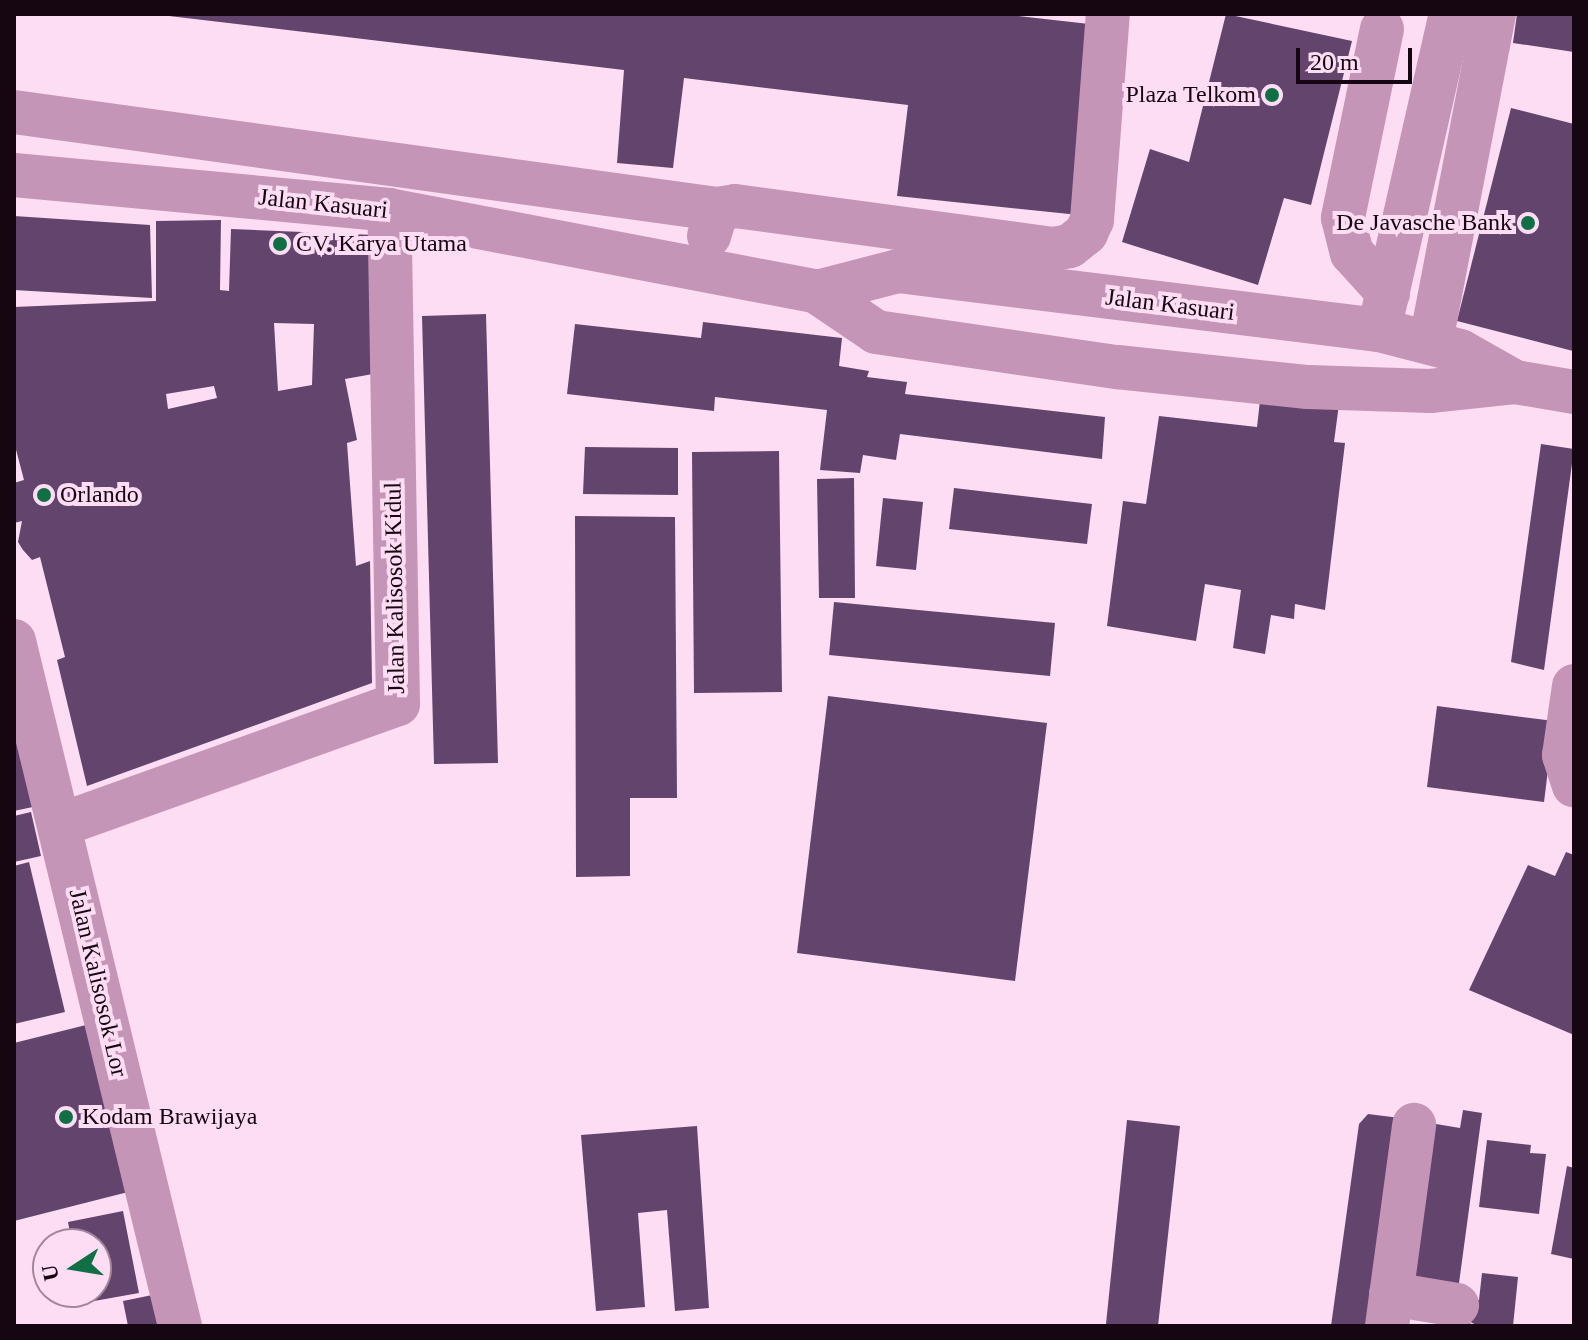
<!DOCTYPE html>
<html>
<head>
<meta charset="utf-8">
<style>
  body { margin:0 }
  #map { position:relative; width:1588px; height:1340px; overflow:hidden; background:#fdddf3; font-family:"Times New Roman",serif }
  div>[style] { position:absolute }
  [style*='--x'] { left:calc(var(--x)*1px); top:calc(var(--y)*1px); width:calc(var(--w)*1px); rotate:calc(var(--a)*1deg) }
  .building>* { inset:0; background:#62446d }
  .minor>* { height:44px; margin:-22px; padding:0 22px; transform-origin:22px; border-radius:22px; background:#c595b7 }
  .dots>* { width:22px; height:22px; translate:-50% -50%; box-sizing:border-box; border:4px solid #fdddf3; border-radius:50% }
  span { translate:-50% -50%; white-space:nowrap; text-align:center; line-height:1.15; -webkit-text-stroke:8px #fdddf3; paint-order:stroke }
  .poi-label { font-size:24px; color:#160612 }
  .right { translate:-100% -50%; text-align:right }
  .left { translate:0 -50%; text-align:left }
  .street-label { font-size:24px; color:#160612 }
  .frame { position:absolute; inset:0; border:16px solid #160612; pointer-events:none }
  .north { position:absolute; left:32px; top:1228px; width:80px; height:80px; box-sizing:border-box; background:#fdddf3; border:2px solid #a18799; border-radius:50%; rotate:258deg; font-size:22px; font-weight:700; line-height:32px; text-align:center; color:#160612 }
  .north::after { content:''; display:block; margin:auto; width:28px; height:36px; background:#106f44; clip-path:polygon(50% 0,100% 100%,50% 72%,0 100%) }
  .scale { position:absolute; left:1296px; top:48px; width:116px; height:36px; box-sizing:border-box; border:4px solid #160612; border-top:0; padding-left:10px; font-size:24px; line-height:28px; white-space:nowrap; color:#160612; -webkit-text-stroke:6px #fdddf3; paint-order:stroke }
</style>
</head>
<body>
<div id="map">
  <div class="building">
    <i style="clip-path:polygon(152px 14px,1001px 14px,1098px 25px,1079px 215px,897px 196px,908px 105px,684px 78px,673px 168px,617px 163px,624px 70px)"></i>
    <i style="clip-path:polygon(1226px 14px,1352px 41px,1311px 205px,1284px 198px,1258px 285px,1122px 242px,1150px 149px,1189px 162px)"></i>
    <i style="clip-path:polygon(1517px 14px,1574px 14px,1574px 52px,1513px 43px)"></i>
    <i style="clip-path:polygon(1511px 108px,1574px 124px,1573px 351px,1457px 321px)"></i>
    <i style="clip-path:polygon(14px 216px,150px 225px,152px 298px,14px 290px)"></i>
    <i style="clip-path:polygon(evenodd,221px 220px,220px 290px,229px 291px,231px 229px,374px 235px,373px 374px,345px 379px,357px 440px,347px 443px,356px 566px,370px 561px,372px 683px,87px 786px,57px 660px,65px 657px,40px 557px,32px 560px,23px 550px,18px 542px,22px 521px,14px 523px,14px 483px,24px 480px,14px 442px,14px 307px,156px 301px,156px 221px,221px 220px,274px 323px,314px 324px,312px 385px,278px 391px,274px 323px,221px 220px,214px 386px,217px 398px,168px 409px,166px 394px,214px 386px)"></i>
    <i style="clip-path:polygon(486px 314px,498px 763px,434px 764px,422px 316px)"></i>
    <i style="clip-path:polygon(703px 322px,842px 338px,839px 366px,869px 371px,867px 377px,907px 382px,905px 394px,1105px 417px,1102px 459px,900px 434px,896px 460px,863px 455px,860px 473px,820px 470px,827px 410px,715px 397px,714px 411px,567px 394px,575px 324px,701px 338px)"></i>
    <i style="clip-path:polygon(1261px 392px,1339px 404px,1334px 442px,1345px 443px,1325px 610px,1295px 604px,1294px 619px,1271px 615px,1265px 654px,1233px 648px,1241px 590px,1205px 584px,1196px 641px,1107px 626px,1123px 501px,1146px 504px,1159px 416px,1257px 427px)"></i>
    <i style="clip-path:polygon(1541px 444px,1574px 449px,1544px 670px,1511px 662px)"></i>
    <i style="clip-path:polygon(585px 447px,678px 448px,678px 495px,583px 494px)"></i>
    <i style="clip-path:polygon(779px 451px,782px 692px,694px 693px,692px 452px)"></i>
    <i style="clip-path:polygon(854px 478px,855px 598px,819px 598px,817px 479px)"></i>
    <i style="clip-path:polygon(954px 488px,1092px 504px,1087px 544px,949px 529px)"></i>
    <i style="clip-path:polygon(883px 498px,923px 502px,916px 570px,876px 566px)"></i>
    <i style="clip-path:polygon(575px 516px,675px 517px,677px 798px,630px 798px,630px 876px,576px 877px)"></i>
    <i style="clip-path:polygon(834px 602px,1055px 623px,1050px 676px,829px 655px)"></i>
    <i style="clip-path:polygon(828px 696px,1047px 723px,1015px 981px,797px 953px)"></i>
    <i style="clip-path:polygon(1437px 706px,1554px 721px,1544px 802px,1427px 787px)"></i>
    <i style="clip-path:polygon(14px 732px,42px 805px,14px 811px)"></i>
    <i style="clip-path:polygon(31px 812px,41px 856px,14px 862px,14px 816px)"></i>
    <i style="clip-path:polygon(1566px 852px,1574px 855px,1574px 1035px,1469px 990px,1528px 865px,1555px 876px)"></i>
    <i style="clip-path:polygon(29px 862px,65px 1012px,14px 1024px,14px 866px)"></i>
    <i style="clip-path:polygon(94px 1023px,136px 1190px,14px 1221px,14px 1043px)"></i>
    <i style="clip-path:polygon(1463px 1110px,1482px 1113px,1457px 1298px,1404px 1290px,1424px 1122px,1460px 1128px)"></i>
    <i style="clip-path:polygon(1368px 1114px,1408px 1119px,1378px 1326px,1331px 1326px,1359px 1124px)"></i>
    <i style="clip-path:polygon(1127px 1120px,1180px 1126px,1158px 1326px,1106px 1324px)"></i>
    <i style="clip-path:polygon(697px 1126px,709px 1308px,675px 1311px,667px 1210px,638px 1213px,645px 1307px,596px 1311px,581px 1135px)"></i>
    <i style="clip-path:polygon(1487px 1140px,1531px 1145px,1530px 1153px,1546px 1154px,1539px 1214px,1479px 1207px)"></i>
    <i style="clip-path:polygon(1567px 1166px,1574px 1168px,1574px 1259px,1551px 1254px)"></i>
    <i style="clip-path:polygon(123px 1211px,139px 1293px,83px 1303px,81px 1292px,96px 1292px,96px 1244px,72px 1244px,68px 1222px)"></i>
    <i style="clip-path:polygon(1482px 1273px,1518px 1277px,1513px 1326px,1446px 1326px,1448px 1318px,1476px 1325px,1467px 1320px,1469px 1299px,1479px 1300px)"></i>
    <i style="clip-path:polygon(167px 1292px,174px 1326px,128px 1326px,123px 1301px)"></i>
  </div>
  <div class="minor">
    <i style="--x:1382;--y:29;--w:193;--a:101.7"></i>
    <i style="--x:1343;--y:218;--w:36;--a:76"></i>
    <i style="--x:1352;--y:253;--w:54;--a:48"></i>
    <i style="--x:14;--y:112;--w:710;--a:7.86"></i>
    <i style="--x:14;--y:175;--w:377;--a:5.3"></i>
    <i style="--x:389;--y:210;--w:436;--a:10.8"></i>
    <i style="--x:817;--y:292;--w:71;--a:34.1"></i>
    <i style="--x:876;--y:332;--w:244;--a:8.3"></i>
    <i style="--x:1117;--y:367;--w:192;--a:6"></i>
    <i style="--x:1308;--y:387;--w:122;--a:1.9"></i>
    <i style="--x:1430;--y:391;--w:85;--a:-6"></i>
    <i style="--x:1515;--y:382;--w:60;--a:9.6"></i>
    <i style="--x:709;--y:236;--w:28;--a:-73"></i>
    <i style="--x:717;--y:209;--w:18;--a:-9"></i>
    <i style="--x:735;--y:206;--w:321;--a:7.7"></i>
    <i style="--x:1053;--y:249;--w:17;--a:-10"></i>
    <i style="--x:1070;--y:246;--w:21;--a:-39"></i>
    <i style="--x:1086;--y:233;--w:14;--a:-65"></i>
    <i style="--x:1092;--y:220;--w:207;--a:-85.6"></i>
    <i style="--x:817;--y:292;--w:84;--a:-14.5"></i>
    <i style="--x:898;--y:271;--w:485;--a:7"></i>
    <i style="--x:1379;--y:330;--w:84;--a:14.5"></i>
    <i style="--x:1460;--y:351;--w:63;--a:29.4"></i>
    <i style="--x:1379;--y:330;--w:324;--a:-77.2"></i>
    <i style="--x:1431;--y:341;--w:333;--a:-79.1"></i>
    <i style="--x:14;--y:641;--w:705;--a:76.38"></i>
    <i style="--x:1574;--y:686;--w:70;--a:98.2"></i>
    <i style="--x:1564;--y:755;--w:32;--a:72"></i>
    <i style="--x:60;--y:825;--w:359;--a:-19.7"></i>
    <i style="--x:398;--y:704;--w:494;--a:-91"></i>
    <i style="--x:1391;--y:1294;--w:67;--a:9.5"></i>
    <i style="--x:1387;--y:1326;--w:203;--a:-82.3"></i>
  </div>
  <div class="dots">
    <i style="left:1272px;top:95px;background:#106f44"></i>
    <i style="left:1528px;top:223px;background:#106f44"></i>
    <i style="left:280px;top:244px;background:#106f44"></i>
    <i style="left:44px;top:495px;background:#106f44"></i>
    <i style="left:66px;top:1117px;background:#106f44"></i>
  </div>
  <div class="poi-label">
    <span class="right" style="left:1256px;top:95px">Plaza Telkom</span>
    <span class="right" style="left:1512px;top:223px">De Javasche Bank</span>
    <span class="left" style="left:296px;top:244px">CV. Karya Utama</span>
    <span class="left" style="left:60px;top:495px">Orlando</span>
    <span class="left" style="left:82px;top:1117px">Kodam Brawijaya</span>
  </div>
  <div class="street-label">
    <span style="left:323px;top:204px;rotate:6deg">Jalan Kasuari</span>
    <span style="left:1170px;top:305px;rotate:7deg">Jalan Kasuari</span>
    <span style="left:395px;top:588px;rotate:-91deg">Jalan Kalisosok Kidul</span>
    <span style="left:98px;top:983px;rotate:77deg">Jalan Kalisosok Lor</span>
  </div>
  <div class="frame"></div>
  <div class="north">U</div>
  <div class="scale">20 m</div>
</div>
</body>
</html>
